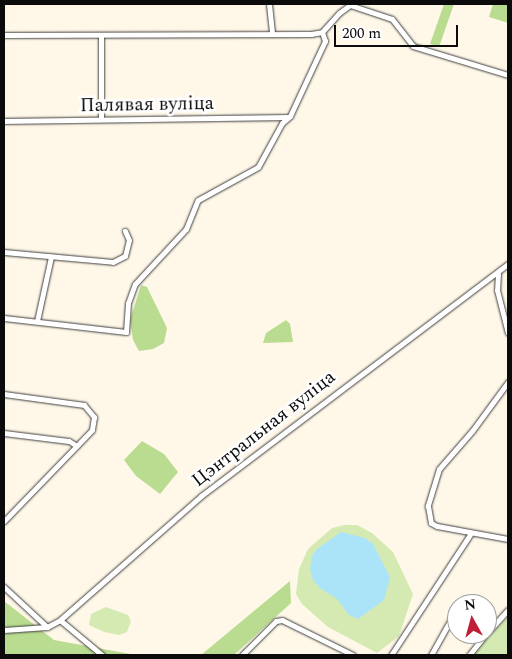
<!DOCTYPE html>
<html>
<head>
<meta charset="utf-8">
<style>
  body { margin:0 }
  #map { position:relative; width:512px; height:659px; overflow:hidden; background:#fff8e9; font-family:Spectral,serif }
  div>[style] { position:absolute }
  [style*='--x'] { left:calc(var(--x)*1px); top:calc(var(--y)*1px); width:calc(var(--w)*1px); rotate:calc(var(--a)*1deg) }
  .green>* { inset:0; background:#d5eab2 }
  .forest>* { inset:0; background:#badc90 }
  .water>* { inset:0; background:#abe4f9 }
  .roads { filter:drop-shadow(0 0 1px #3e3e3e) drop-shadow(0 0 1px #3e3e3e) }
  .minor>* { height:5px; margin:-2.5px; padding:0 2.5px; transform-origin:2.5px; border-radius:2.5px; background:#fff }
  span { translate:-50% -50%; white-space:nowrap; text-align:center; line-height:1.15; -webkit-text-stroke:5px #fff; paint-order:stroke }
  .street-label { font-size:19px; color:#0b0b0b }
  .frame { position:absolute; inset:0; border:5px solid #0b0b0b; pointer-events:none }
  .north { position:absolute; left:447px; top:594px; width:50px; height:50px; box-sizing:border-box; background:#fff; border:1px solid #9d9d9d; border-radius:50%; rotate:353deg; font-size:14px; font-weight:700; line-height:20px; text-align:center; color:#0b0b0b }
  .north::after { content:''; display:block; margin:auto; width:18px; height:22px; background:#c01e36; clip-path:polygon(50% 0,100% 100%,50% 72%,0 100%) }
  .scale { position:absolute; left:334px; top:25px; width:124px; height:22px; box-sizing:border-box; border:2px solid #0b0b0b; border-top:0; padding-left:6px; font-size:15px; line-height:18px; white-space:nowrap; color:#0b0b0b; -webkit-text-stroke:4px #fff; paint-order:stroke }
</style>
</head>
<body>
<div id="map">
  <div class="green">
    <i style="clip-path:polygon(344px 525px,357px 525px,372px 533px,393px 552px,413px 594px,399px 636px,377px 653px,328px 627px,302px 604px,296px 594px,299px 569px,308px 549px,332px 528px)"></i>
    <i style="clip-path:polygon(106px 607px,128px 615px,131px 621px,127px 632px,119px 635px,104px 632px,89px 625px,91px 614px)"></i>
    <i style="clip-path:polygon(508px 617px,508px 655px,473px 655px,475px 650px)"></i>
  </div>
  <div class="forest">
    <i style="clip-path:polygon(444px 4px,454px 4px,439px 47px,430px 44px)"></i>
    <i style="clip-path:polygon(493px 4px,508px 4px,508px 23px,489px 17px)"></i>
    <i style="clip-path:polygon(141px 285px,147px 287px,167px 328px,164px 343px,153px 349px,139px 351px,133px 340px,130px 320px)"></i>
    <i style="clip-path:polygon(286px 320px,290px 324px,293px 342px,263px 343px,266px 333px)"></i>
    <i style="clip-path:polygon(142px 441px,164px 454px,178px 472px,160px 494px,136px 476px,124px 460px)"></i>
    <i style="clip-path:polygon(290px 581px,291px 603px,234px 655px,201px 655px)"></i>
    <i style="clip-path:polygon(4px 601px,54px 640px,136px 655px,4px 655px)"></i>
  </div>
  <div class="water">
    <i style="clip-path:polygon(341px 532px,365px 538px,373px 544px,390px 577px,384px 600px,358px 619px,349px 615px,337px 599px,320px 588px,313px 580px,310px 569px,312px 556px,317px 549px)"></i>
  </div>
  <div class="roads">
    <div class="minor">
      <i style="--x:269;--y:4;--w:29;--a:84"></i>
      <i style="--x:4;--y:35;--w:307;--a:-0.2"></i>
      <i style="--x:311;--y:34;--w:11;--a:-10"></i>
      <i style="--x:322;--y:32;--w:25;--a:-48"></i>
      <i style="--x:339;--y:13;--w:14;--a:-36"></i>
      <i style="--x:350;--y:5;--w:44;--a:18.4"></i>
      <i style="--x:392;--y:19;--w:34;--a:52"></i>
      <i style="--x:413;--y:46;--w:99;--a:17"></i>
      <i style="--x:101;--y:119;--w:84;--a:-90"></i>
      <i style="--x:4;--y:121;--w:283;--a:-0.8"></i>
      <i style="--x:4;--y:252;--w:109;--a:5.2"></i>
      <i style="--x:113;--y:262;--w:13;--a:-27"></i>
      <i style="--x:125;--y:256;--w:16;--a:-76"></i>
      <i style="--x:129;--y:240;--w:10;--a:-114"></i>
      <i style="--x:498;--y:273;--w:17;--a:93"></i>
      <i style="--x:497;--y:290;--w:44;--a:75.7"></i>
      <i style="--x:4;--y:318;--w:123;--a:6.5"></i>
      <i style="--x:126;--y:332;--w:29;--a:-86"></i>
      <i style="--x:128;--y:303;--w:20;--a:-70"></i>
      <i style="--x:135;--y:284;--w:75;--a:-47.2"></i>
      <i style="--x:186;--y:229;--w:31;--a:-68"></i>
      <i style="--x:198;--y:200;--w:68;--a:-28.8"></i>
      <i style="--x:258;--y:167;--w:50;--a:-61.4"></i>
      <i style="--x:282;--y:123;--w:11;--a:-41"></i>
      <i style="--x:290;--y:116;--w:83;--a:-65"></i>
      <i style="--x:325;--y:41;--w:9;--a:-108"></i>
      <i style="--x:37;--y:321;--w:66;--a:-77.7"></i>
      <i style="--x:508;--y:382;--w:61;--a:126.3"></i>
      <i style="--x:472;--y:431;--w:50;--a:131"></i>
      <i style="--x:439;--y:469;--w:39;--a:107"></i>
      <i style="--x:428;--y:506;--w:17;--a:80"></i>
      <i style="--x:431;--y:523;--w:7;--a:27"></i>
      <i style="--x:437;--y:526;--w:72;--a:10.4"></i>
      <i style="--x:4;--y:394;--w:81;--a:7.8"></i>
      <i style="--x:84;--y:405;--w:16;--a:50"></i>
      <i style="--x:94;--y:417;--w:13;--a:99"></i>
      <i style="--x:92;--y:430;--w:127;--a:134"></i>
      <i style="--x:4;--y:433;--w:65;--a:7"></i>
      <i style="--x:69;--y:441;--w:9;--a:32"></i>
      <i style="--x:4;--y:587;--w:59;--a:42.9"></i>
      <i style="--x:60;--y:620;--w:55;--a:39.8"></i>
      <i style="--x:4;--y:630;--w:43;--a:-4"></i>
      <i style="--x:47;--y:627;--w:15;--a:-28"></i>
      <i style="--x:60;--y:620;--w:188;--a:-41.3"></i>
      <i style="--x:201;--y:496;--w:385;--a:-37.1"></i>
      <i style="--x:487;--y:633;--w:31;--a:-48"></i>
      <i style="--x:242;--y:655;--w:48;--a:-45"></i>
      <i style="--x:276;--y:621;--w:6;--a:-9"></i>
      <i style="--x:282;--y:620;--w:79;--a:26.2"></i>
      <i style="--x:391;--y:655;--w:146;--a:-56.7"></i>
      <i style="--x:431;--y:655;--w:51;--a:-60.9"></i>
      <i style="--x:469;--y:655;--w:27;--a:-51"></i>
    </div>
  </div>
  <div class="street-label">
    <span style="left:147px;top:105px;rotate:-1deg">Палявая вуліца</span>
    <span style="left:264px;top:429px;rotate:-38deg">Цэнтральная вуліца</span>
  </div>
  <div class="frame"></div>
  <div class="north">N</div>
  <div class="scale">200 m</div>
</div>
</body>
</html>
